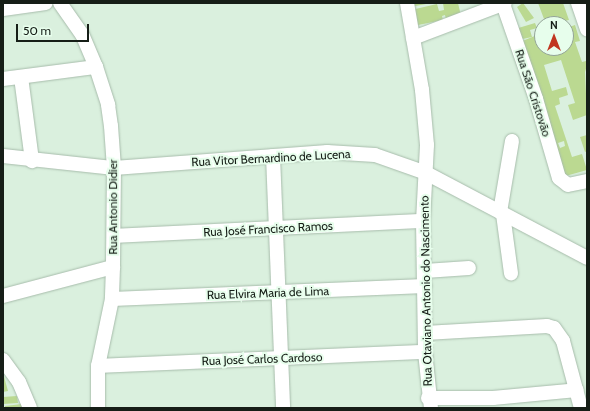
<!DOCTYPE html>
<html>
<head>
<meta charset="utf-8">
<style>
  body { margin:0 }
  #map { position:relative; width:590px; height:411px; overflow:hidden; background:#daf0de; font-family:Cabin,sans-serif }
  div>[style] { position:absolute }
  [style*='--x'] { left:calc(var(--x)*1px); top:calc(var(--y)*1px); width:calc(var(--w)*1px); rotate:calc(var(--a)*1deg) }
  .building>* { inset:0; background:#bbd991 }
  .roads { filter:drop-shadow(0 0 1px #a7bcab) drop-shadow(0 0 1px #a7bcab) }
  .minor>* { height:14px; margin:-7px; padding:0 7px; transform-origin:7px; border-radius:7px; background:#fff }
  span { translate:-50% -50%; white-space:nowrap; text-align:center; line-height:1.15; -webkit-text-stroke:4px #e7feec; paint-order:stroke }
  .street-label { font-size:12px; color:#161e17 }
  .frame { position:absolute; inset:0; border:4px solid #161e17; pointer-events:none }
  .north { position:absolute; left:534px; top:16px; width:40px; height:40px; box-sizing:border-box; background:#e7feec; border:1px solid #93a497; border-radius:50%; rotate:0deg; font-size:11px; font-weight:700; line-height:16px; text-align:center; color:#161e17 }
  .north::after { content:''; display:block; margin:auto; width:14px; height:18px; background:#c13620; clip-path:polygon(50% 0,100% 100%,50% 72%,0 100%) }
  .scale { position:absolute; left:16px; top:24px; width:73px; height:18px; box-sizing:border-box; border:2px solid #161e17; border-top:0; padding-left:5px; font-size:12px; line-height:14px; white-space:nowrap; color:#161e17; -webkit-text-stroke:3px #e7feec; paint-order:stroke }
</style>
</head>
<body>
<div id="map">
  <div class="building">
    <i style="clip-path:polygon(410px 3px,426px 3px,426px 4px,410px 7px)"></i>
    <i style="clip-path:polygon(443px 3px,458px 3px,461px 16px,446px 19px,445px 15px,442px 16px,443px 20px,413px 26px,411px 10px,437px 4px,439px 11px,444px 10px)"></i>
    <i style="clip-path:polygon(523px 3px,534px 18px,526px 22px,517px 7px)"></i>
    <i style="clip-path:polygon(538px 3px,563px 3px,569px 20px,549px 24px,547px 18px,544px 19px)"></i>
    <i style="clip-path:polygon(535px 23px,537px 28px,530px 30px,532px 37px,518px 40px,515px 29px)"></i>
    <i style="clip-path:polygon(evenodd,575px 25px,580px 41px,575px 42px,582px 62px,586px 61px,587px 65px,585px 72px,587px 115px,573px 120px,568px 105px,575px 103px,561px 60px,544px 65px,552px 91px,566px 87px,568px 95px,559px 98px,560px 104px,555px 106px,572px 157px,582px 154px,587px 170px,562px 177px,520px 42px,542px 33px,542px 48px,566px 48px,566px 28px,575px 25px,564px 141px,565px 146px,560px 148px,558px 143px,564px 141px)"></i>
    <i style="clip-path:polygon(587px 135px,587px 151px,585px 152px,580px 137px)"></i>
    <i style="clip-path:polygon(3px 373px,8px 391px,3px 392px)"></i>
    <i style="clip-path:polygon(17px 396px,18px 403px,3px 404px,3px 397px)"></i>
    <i style="clip-path:polygon(22px 404px,22px 408px,5px 408px,5px 406px)"></i>
  </div>
  <div class="roads">
    <div class="minor">
      <i style="--x:60;--y:3;--w:38;--a:55"></i>
      <i style="--x:82;--y:34;--w:36;--a:67"></i>
      <i style="--x:96;--y:67;--w:40;--a:72"></i>
      <i style="--x:108;--y:105;--w:21;--a:82"></i>
      <i style="--x:111;--y:126;--w:42;--a:85.9"></i>
      <i style="--x:114;--y:168;--w:99;--a:90.6"></i>
      <i style="--x:113;--y:267;--w:32;--a:92"></i>
      <i style="--x:112;--y:299;--w:68;--a:101.8"></i>
      <i style="--x:98;--y:366;--w:42;--a:90"></i>
      <i style="--x:407;--y:3;--w:88;--a:80.2"></i>
      <i style="--x:422;--y:90;--w:55;--a:84.8"></i>
      <i style="--x:427;--y:145;--w:76;--a:93"></i>
      <i style="--x:423;--y:221;--w:131;--a:89.1"></i>
      <i style="--x:425;--y:352;--w:56;--a:83.9"></i>
      <i style="--x:578;--y:3;--w:28;--a:71"></i>
      <i style="--x:503;--y:4;--w:101;--a:70.8"></i>
      <i style="--x:536;--y:99;--w:82;--a:73.8"></i>
      <i style="--x:559;--y:178;--w:11;--a:38"></i>
      <i style="--x:568;--y:185;--w:19;--a:-12"></i>
      <i style="--x:3;--y:9;--w:43;--a:-7.9"></i>
      <i style="--x:413;--y:38;--w:98;--a:-20.8"></i>
      <i style="--x:21;--y:77;--w:85;--a:82.5"></i>
      <i style="--x:3;--y:79;--w:94;--a:-7.4"></i>
      <i style="--x:3;--y:156;--w:112;--a:6.2"></i>
      <i style="--x:114;--y:168;--w:214;--a:-4.3"></i>
      <i style="--x:327;--y:152;--w:48;--a:3.6"></i>
      <i style="--x:375;--y:155;--w:54;--a:19.4"></i>
      <i style="--x:426;--y:173;--w:182;--a:27.8"></i>
      <i style="--x:273;--y:156;--w:252;--a:87.7"></i>
      <i style="--x:500;--y:212;--w:72;--a:-80.4"></i>
      <i style="--x:503;--y:214;--w:60;--a:82.3"></i>
      <i style="--x:114;--y:236;--w:309;--a:-2.8"></i>
      <i style="--x:425;--y:271;--w:44;--a:-3.9"></i>
      <i style="--x:3;--y:296;--w:114;--a:-14.8"></i>
      <i style="--x:112;--y:299;--w:313;--a:-2.4"></i>
      <i style="--x:425;--y:333;--w:122;--a:-3.3"></i>
      <i style="--x:547;--y:326;--w:7;--a:16"></i>
      <i style="--x:554;--y:328;--w:16;--a:55"></i>
      <i style="--x:563;--y:341;--w:69;--a:75"></i>
      <i style="--x:3;--y:360;--w:27;--a:54"></i>
      <i style="--x:19;--y:382;--w:28;--a:67"></i>
      <i style="--x:98;--y:366;--w:327;--a:-2.5"></i>
      <i style="--x:428;--y:398;--w:65;--a:0"></i>
      <i style="--x:493;--y:398;--w:84;--a:-5.4"></i>
    </div>
  </div>
  <div class="street-label">
    <span style="left:533px;top:93px;rotate:72deg">Rua São Cristovão</span>
    <span style="left:271px;top:158px;rotate:-3deg">Rua Vitor Bernardino de Lucena</span>
    <span style="left:113px;top:207px;rotate:-90deg">Rua Antonio Didier</span>
    <span style="left:268px;top:229px;rotate:-3deg">Rua José Francisco Ramos</span>
    <span style="left:426px;top:291px;rotate:-91deg">Rua Otaviano Antonio do Nascimento</span>
    <span style="left:268px;top:293px;rotate:-2deg">Rua Elvira Maria de Lima</span>
    <span style="left:262px;top:359px;rotate:-2deg">Rua José Carlos Cardoso</span>
  </div>
  <div class="frame"></div>
  <div class="north">N</div>
  <div class="scale">50 m</div>
</div>
</body>
</html>
